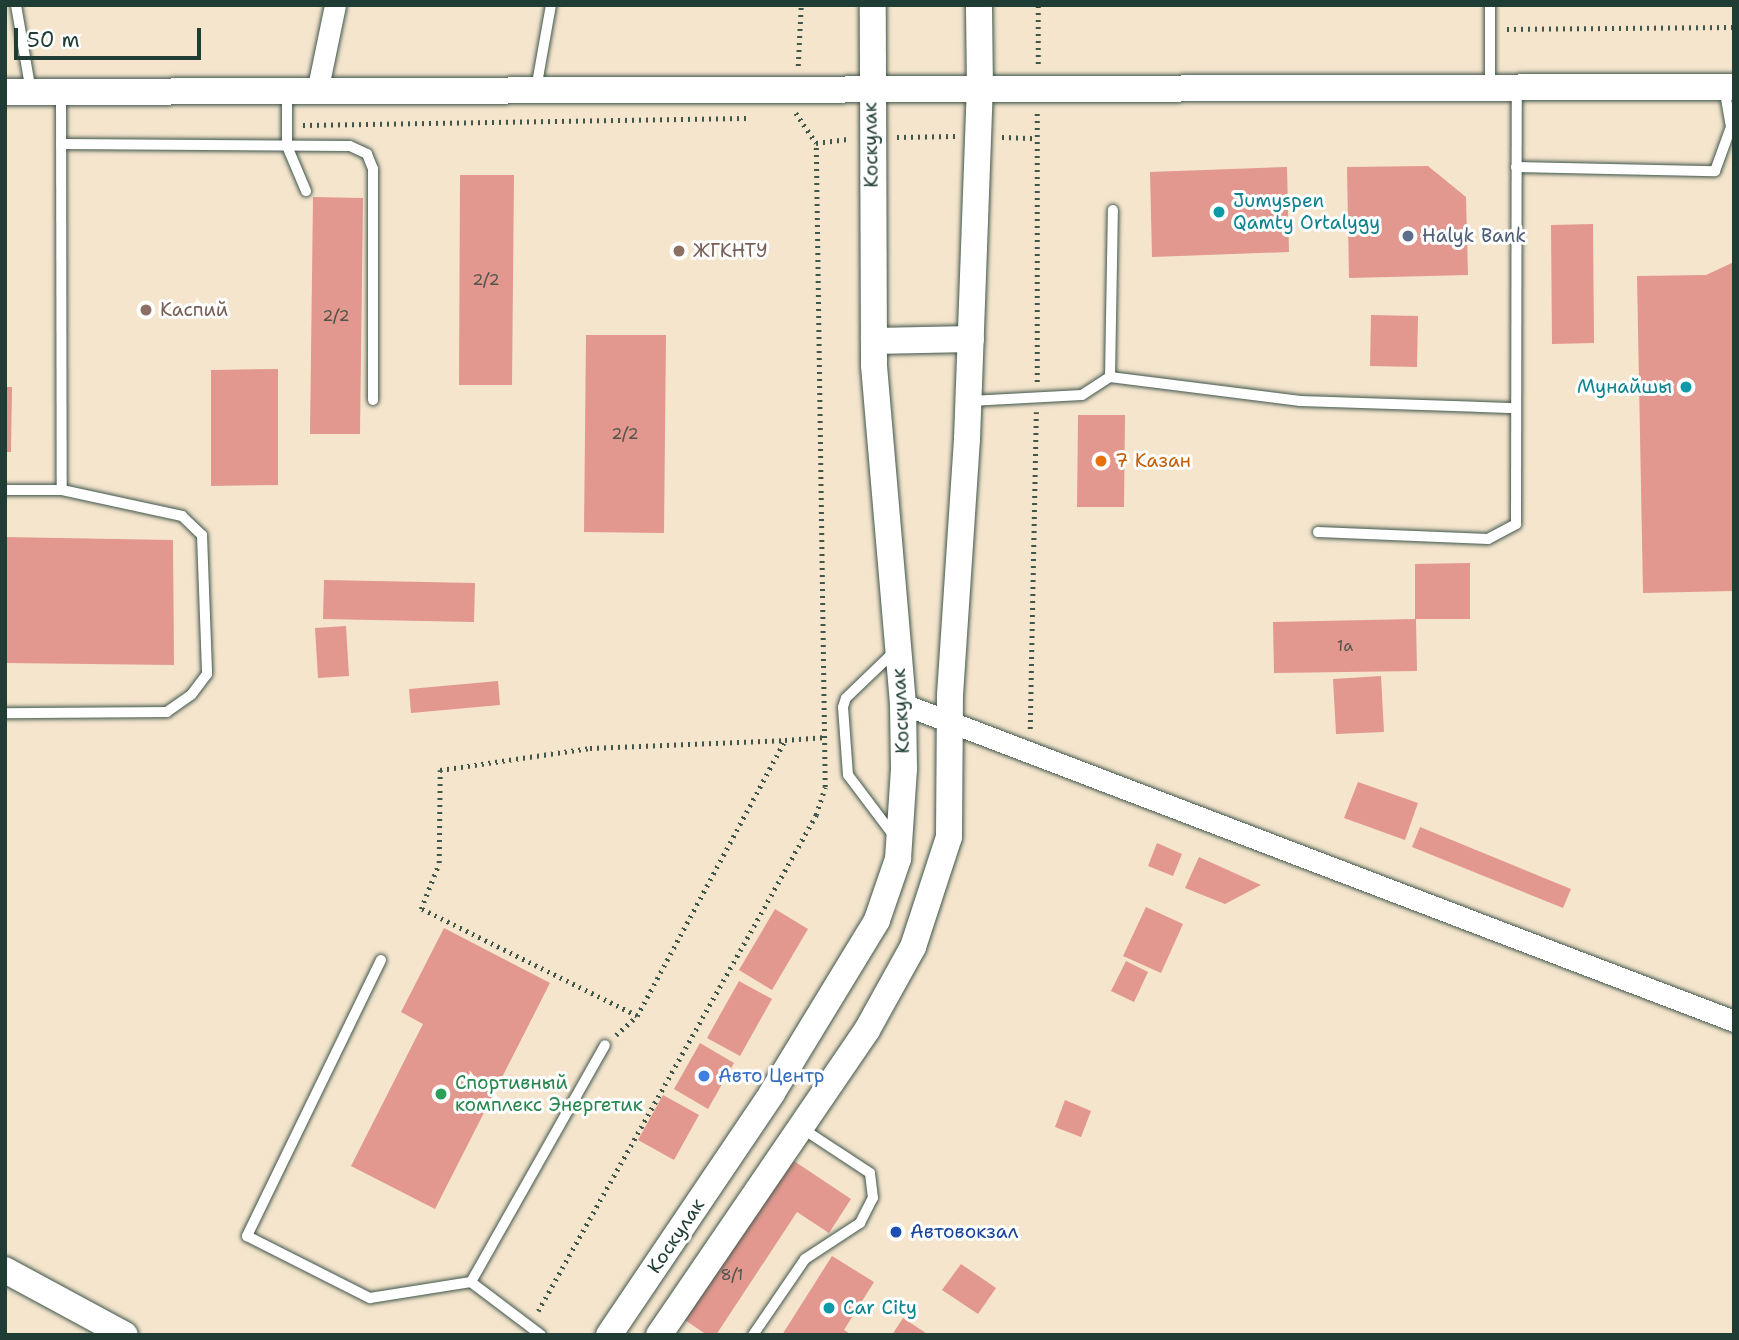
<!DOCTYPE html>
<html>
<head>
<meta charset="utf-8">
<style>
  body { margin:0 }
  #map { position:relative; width:1739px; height:1340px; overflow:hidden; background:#f5e5cd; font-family:"Shantell Sans",sans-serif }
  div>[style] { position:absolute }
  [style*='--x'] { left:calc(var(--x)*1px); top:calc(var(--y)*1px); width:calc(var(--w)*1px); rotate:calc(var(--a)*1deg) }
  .building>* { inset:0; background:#e2988f }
  .path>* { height:4.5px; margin-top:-2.25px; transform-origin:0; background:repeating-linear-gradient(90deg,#3f564b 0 2px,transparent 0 7px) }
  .roads { filter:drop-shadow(0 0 2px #3f564b) drop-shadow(0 0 2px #3f564b) }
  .service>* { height:10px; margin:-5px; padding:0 5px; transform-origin:5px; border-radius:5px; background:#fff }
  .minor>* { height:21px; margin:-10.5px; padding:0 10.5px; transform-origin:10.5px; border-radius:10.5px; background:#fff }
  .tertiary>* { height:26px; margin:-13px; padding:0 13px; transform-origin:13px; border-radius:13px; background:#fff }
  .dots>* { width:19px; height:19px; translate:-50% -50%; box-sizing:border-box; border:4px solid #fff; border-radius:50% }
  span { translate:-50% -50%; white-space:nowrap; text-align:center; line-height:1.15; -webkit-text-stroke:6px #fff; paint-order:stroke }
  .number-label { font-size:16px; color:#50544b }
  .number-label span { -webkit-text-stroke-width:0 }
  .street-label { font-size:19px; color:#1f3d34 }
  .culture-label { font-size:19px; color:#0d838f }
  .left { translate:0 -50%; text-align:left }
  .right { translate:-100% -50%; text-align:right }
  .service-label { font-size:19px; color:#4e5e75 }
  .education-label { font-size:19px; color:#785e54 }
  .food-label { font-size:19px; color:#c56008 }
  .shop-label { font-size:19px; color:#366cbe }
  .leisure-label { font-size:19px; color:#27864d }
  .transit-label { font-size:19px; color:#164399 }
  .frame { position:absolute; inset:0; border:7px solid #1f3d34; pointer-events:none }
  .scale { position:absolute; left:14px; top:28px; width:187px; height:32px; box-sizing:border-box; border:4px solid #1f3d34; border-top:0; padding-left:9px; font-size:21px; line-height:24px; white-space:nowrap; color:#1f3d34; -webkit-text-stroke:5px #fff; paint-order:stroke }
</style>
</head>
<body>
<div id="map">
  <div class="building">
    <i style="clip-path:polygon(1428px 166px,1466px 197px,1468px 275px,1349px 278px,1347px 167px)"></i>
    <i style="clip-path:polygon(1287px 167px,1289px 252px,1152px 257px,1150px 172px)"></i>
    <i style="clip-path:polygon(460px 175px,514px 175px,512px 385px,459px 385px)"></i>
    <i style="clip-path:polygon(313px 197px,363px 198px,360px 434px,310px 434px)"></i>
    <i style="clip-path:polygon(1593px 224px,1594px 343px,1552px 344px,1551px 225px)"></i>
    <i style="clip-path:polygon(1734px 262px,1734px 591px,1643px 593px,1637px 276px,1706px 275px)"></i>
    <i style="clip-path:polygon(1371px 315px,1418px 316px,1417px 367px,1370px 366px)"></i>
    <i style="clip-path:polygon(586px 335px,666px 335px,664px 533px,584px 532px)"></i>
    <i style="clip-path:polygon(278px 369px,278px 485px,211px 486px,211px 370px)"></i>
    <i style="clip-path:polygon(5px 387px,12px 387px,11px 452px,5px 452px)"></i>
    <i style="clip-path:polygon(1078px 415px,1125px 415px,1124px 507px,1077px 507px)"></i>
    <i style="clip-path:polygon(5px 537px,173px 540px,174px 665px,5px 663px)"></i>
    <i style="clip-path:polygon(1470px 563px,1470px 619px,1416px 619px,1417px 671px,1274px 673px,1273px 622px,1415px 619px,1415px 564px)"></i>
    <i style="clip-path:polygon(324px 580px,475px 583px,474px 622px,323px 619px)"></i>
    <i style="clip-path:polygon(346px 626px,349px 676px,318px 678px,315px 628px)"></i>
    <i style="clip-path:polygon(1381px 676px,1384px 732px,1336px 734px,1333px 679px)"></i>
    <i style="clip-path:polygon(498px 681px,500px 705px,411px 713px,409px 689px)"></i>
    <i style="clip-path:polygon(1358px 782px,1418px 803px,1405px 840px,1344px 818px)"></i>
    <i style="clip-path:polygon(1420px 827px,1571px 889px,1563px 908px,1412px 847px)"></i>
    <i style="clip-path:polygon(1157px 843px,1182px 854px,1173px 876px,1148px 866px)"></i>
    <i style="clip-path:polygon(1199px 857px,1261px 885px,1225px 904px,1185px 888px)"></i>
    <i style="clip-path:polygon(1146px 907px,1183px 924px,1161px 973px,1123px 956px)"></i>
    <i style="clip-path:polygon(775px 909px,808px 929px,772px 990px,739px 970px)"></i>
    <i style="clip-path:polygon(444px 928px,550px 983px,435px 1209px,351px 1166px,423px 1024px,401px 1012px)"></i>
    <i style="clip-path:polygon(1126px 961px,1148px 972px,1134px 1002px,1111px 991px)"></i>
    <i style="clip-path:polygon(739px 981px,772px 999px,740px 1056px,707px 1038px)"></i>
    <i style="clip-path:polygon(700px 1043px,734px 1063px,708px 1109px,674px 1089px)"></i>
    <i style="clip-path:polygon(663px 1095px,699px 1115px,674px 1160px,638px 1140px)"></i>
    <i style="clip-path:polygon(1065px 1100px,1091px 1111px,1081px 1137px,1055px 1127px)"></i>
    <i style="clip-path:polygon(788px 1157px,851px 1199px,829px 1233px,797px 1212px,716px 1335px,707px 1335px,682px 1318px)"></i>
    <i style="clip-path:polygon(832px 1256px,874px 1282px,844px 1330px,852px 1335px,782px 1335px)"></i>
    <i style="clip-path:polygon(961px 1264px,996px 1288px,978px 1314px,942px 1290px)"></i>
    <i style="clip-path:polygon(903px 1318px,929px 1335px,892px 1335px)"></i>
  </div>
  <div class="path">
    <i style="--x:1507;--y:29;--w:227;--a:-0.5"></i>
    <i style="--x:1038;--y:64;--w:59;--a:-90"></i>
    <i style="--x:798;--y:66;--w:61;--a:-87.2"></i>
    <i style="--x:796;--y:113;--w:36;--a:56"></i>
    <i style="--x:303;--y:125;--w:443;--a:-0.9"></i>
    <i style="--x:897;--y:137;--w:58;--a:-1"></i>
    <i style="--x:1002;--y:137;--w:34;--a:2"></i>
    <i style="--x:1037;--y:382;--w:271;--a:-90"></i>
    <i style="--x:1030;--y:729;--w:317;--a:-88.9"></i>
    <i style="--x:637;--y:1016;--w:241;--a:-153.6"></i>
    <i style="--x:421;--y:909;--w:49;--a:-68.6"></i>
    <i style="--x:439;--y:863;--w:93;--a:-89.4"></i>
    <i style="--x:440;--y:770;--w:152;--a:-8.3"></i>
    <i style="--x:590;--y:748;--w:195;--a:-2.3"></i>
    <i style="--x:616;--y:1035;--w:28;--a:-42"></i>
    <i style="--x:637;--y:1016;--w:313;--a:-61.8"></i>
    <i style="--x:785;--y:740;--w:41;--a:-4.2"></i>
    <i style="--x:538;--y:1311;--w:569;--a:-60.73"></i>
    <i style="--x:816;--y:815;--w:29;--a:-72"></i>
    <i style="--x:825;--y:787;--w:644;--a:-90.8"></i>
    <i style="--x:816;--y:143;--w:34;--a:-7"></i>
  </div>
  <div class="roads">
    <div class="service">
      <i style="--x:16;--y:5;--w:88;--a:80.2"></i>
      <i style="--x:1490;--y:86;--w:81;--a:-90"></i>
      <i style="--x:536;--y:89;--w:85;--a:-79.9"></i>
      <i style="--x:287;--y:93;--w:53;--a:90"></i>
      <i style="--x:287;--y:146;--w:49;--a:67.1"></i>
      <i style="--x:61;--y:94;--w:396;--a:89.9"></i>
      <i style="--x:61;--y:144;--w:289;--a:0.4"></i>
      <i style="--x:350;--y:146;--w:19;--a:25"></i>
      <i style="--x:367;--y:154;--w:16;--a:68"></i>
      <i style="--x:373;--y:169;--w:231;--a:90"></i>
      <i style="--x:1516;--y:167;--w:199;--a:1.2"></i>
      <i style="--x:1715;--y:171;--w:47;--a:-70"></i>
      <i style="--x:1731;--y:127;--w:39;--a:-100"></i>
      <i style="--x:1110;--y:377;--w:192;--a:7.2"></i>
      <i style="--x:1300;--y:401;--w:216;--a:1.9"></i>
      <i style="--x:970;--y:401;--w:112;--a:-3.1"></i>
      <i style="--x:1082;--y:395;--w:33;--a:-33"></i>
      <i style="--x:1110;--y:377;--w:167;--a:-89"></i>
      <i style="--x:5;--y:490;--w:57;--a:0"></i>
      <i style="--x:62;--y:490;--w:123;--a:12.2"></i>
      <i style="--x:182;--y:516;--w:28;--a:44"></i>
      <i style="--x:202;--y:535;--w:139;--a:87.9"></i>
      <i style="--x:207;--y:674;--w:26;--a:127"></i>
      <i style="--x:191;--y:695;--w:29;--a:145"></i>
      <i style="--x:167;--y:712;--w:162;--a:179.6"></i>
      <i style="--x:1318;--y:532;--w:170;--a:2.4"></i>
      <i style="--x:1488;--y:539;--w:32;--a:-28"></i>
      <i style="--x:1516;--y:524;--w:435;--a:-89.9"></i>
      <i style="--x:894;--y:836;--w:76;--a:-127"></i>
      <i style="--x:848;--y:775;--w:68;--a:-94.2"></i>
      <i style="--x:843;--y:707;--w:9;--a:-72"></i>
      <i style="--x:846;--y:698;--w:68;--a:-43.8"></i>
      <i style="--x:381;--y:960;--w:307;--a:115.9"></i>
      <i style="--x:247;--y:1236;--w:138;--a:26.8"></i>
      <i style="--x:370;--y:1298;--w:102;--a:-9"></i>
      <i style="--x:541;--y:1335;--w:88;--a:-142.9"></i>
      <i style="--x:471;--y:1282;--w:272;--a:-60.5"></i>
      <i style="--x:753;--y:1335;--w:92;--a:-55.6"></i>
      <i style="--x:805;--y:1259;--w:66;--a:-33.2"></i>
      <i style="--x:860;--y:1223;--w:28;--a:-63"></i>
      <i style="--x:873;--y:1198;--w:25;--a:-97"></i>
      <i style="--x:870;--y:1173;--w:84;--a:-146.7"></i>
    </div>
    <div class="minor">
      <i style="--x:317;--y:92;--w:89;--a:-78.3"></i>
      <i style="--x:903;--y:704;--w:889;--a:20.88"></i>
    </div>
    <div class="tertiary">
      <i style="--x:5;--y:92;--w:1729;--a:-0.17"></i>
      <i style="--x:874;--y:341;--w:97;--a:-1.2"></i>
      <i style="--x:5;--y:1270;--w:136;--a:28.4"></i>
      <i style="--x:609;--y:1335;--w:292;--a:-56"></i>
      <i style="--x:772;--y:1093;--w:202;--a:-58.7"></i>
      <i style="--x:877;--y:920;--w:65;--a:-71"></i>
      <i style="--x:898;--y:859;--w:90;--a:-86.2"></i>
      <i style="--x:904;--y:769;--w:65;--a:-90.9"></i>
      <i style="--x:903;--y:704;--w:340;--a:-94.9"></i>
      <i style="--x:874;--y:365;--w:360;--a:-90.2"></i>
      <i style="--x:659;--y:1335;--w:369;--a:-55.7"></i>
      <i style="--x:867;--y:1030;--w:95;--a:-61"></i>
      <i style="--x:913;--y:947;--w:116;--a:-71.9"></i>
      <i style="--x:949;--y:837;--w:142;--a:-89.6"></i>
      <i style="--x:950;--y:695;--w:257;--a:-86.2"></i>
      <i style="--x:967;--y:439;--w:349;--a:-87.9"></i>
      <i style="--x:980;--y:90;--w:85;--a:-90.7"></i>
    </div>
  </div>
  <div class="dots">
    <i style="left:1219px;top:212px;background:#0f9aa8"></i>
    <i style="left:1408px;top:236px;background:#5c6f8a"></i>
    <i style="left:679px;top:251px;background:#8d6e63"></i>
    <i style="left:146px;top:310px;background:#8d6e63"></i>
    <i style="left:1686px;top:387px;background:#0f9aa8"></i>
    <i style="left:1101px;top:461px;background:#e8710a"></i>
    <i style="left:704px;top:1076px;background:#3f7fe0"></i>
    <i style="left:441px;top:1094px;background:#2e9e5b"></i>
    <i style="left:896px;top:1232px;background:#1a4fb4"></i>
    <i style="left:829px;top:1308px;background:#0f9aa8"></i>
  </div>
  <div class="number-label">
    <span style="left:486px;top:280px">2/2</span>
    <span style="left:336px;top:316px">2/2</span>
    <span style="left:625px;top:434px">2/2</span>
    <span style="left:1345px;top:646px">1а</span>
    <span style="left:732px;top:1275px">8/1</span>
  </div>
  <div class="street-label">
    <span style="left:871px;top:145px;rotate:-91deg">Коскулак</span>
    <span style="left:901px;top:711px;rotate:-93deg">Коскулак</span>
    <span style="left:676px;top:1236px;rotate:-56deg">Коскулак</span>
  </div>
  <div class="culture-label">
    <span class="left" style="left:1233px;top:212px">Jumyspen<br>Qamty Ortalygy</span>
    <span class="right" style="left:1672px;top:387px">Мунайшы</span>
    <span class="left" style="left:843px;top:1308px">Car City</span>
  </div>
  <div class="service-label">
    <span class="left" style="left:1422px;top:236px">Halyk Bank</span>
  </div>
  <div class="education-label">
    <span class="left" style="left:693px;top:251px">ЖГКНТУ</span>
    <span class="left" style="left:160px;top:310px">Каспий</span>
  </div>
  <div class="food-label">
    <span class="left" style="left:1115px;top:461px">7 Казан</span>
  </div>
  <div class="shop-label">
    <span class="left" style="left:718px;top:1076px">Авто Центр</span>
  </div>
  <div class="leisure-label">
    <span class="left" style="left:455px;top:1094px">Спортивный<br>комплекс Энергетик</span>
  </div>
  <div class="transit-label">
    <span class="left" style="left:910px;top:1232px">Автовокзал</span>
  </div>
  <div class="frame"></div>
  <div class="scale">50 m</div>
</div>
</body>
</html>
